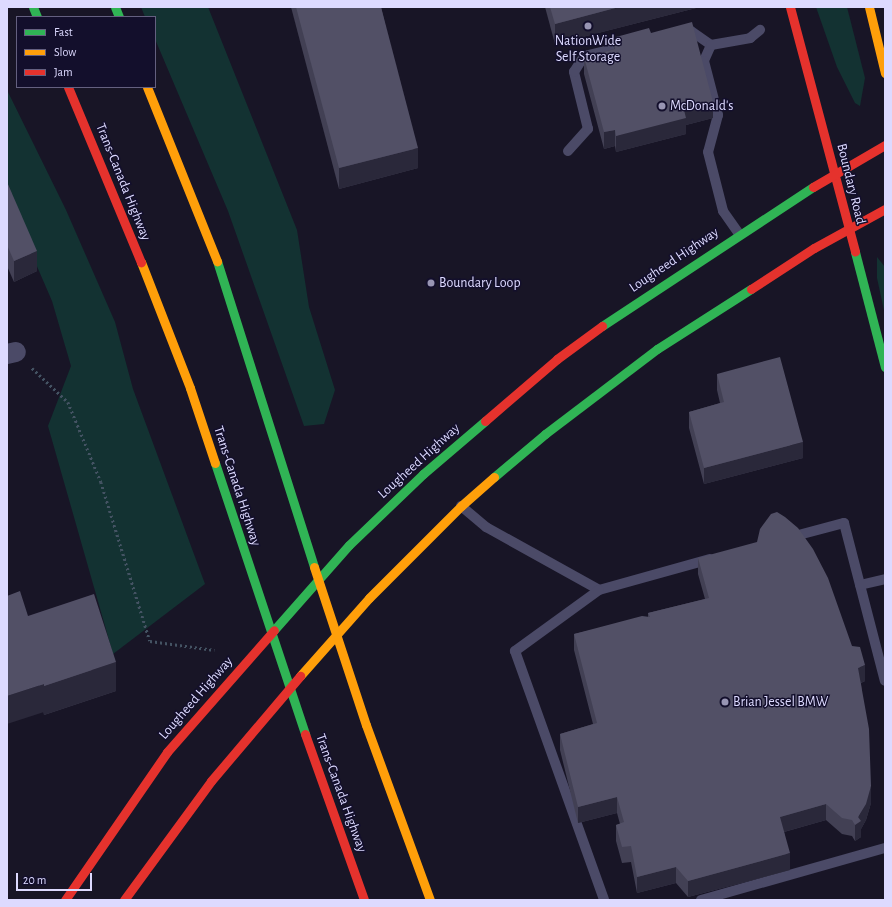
<!DOCTYPE html>
<html>
<head>
<meta charset="utf-8">
<style>
  body { margin:0 }
  #map { position:relative; width:892px; height:907px; overflow:hidden; background:#181526; font-family:"Alegreya Sans",sans-serif }
  div>[style] { position:absolute }
  [style*='--x'] { left:calc(var(--x)*1px); top:calc(var(--y)*1px); width:calc(var(--w)*1px); rotate:calc(var(--a)*1deg) }
  .green>* { inset:0; background:#133232 }
  .path>* { height:2.5px; margin-top:-1.25px; transform-origin:0; background:repeating-linear-gradient(90deg,#445363 0 2px,transparent 0 5px) }
  .lane>* { height:10px; margin:-5px; padding:0 5px; transform-origin:5px; border-radius:5px; background:#4b4a67 }
  .street>* { height:20px; margin:-10px; padding:0 10px; transform-origin:10px; border-radius:10px; background:#4b4a67 }
  .fast>* { height:9px; margin:-4.5px; padding:0 4.5px; transform-origin:4.5px; border-radius:4.5px; background:#30b455 }
  .slow>* { height:9px; margin:-4.5px; padding:0 4.5px; transform-origin:4.5px; border-radius:4.5px; background:#ff9f0a }
  .jam>* { height:9px; margin:-4.5px; padding:0 4.5px; transform-origin:4.5px; border-radius:4.5px; background:#e5322d }
  .wall>* { inset:0; background:#424054 }
  .shaded-wall>* { inset:0; background:#2a283a }
  .building>* { inset:0; background:#525066 }
  .dots>* { width:11px; height:11px; translate:-50% -50%; box-sizing:border-box; border:2px solid #130f2c; border-radius:50% }
  span { translate:-50% -50%; white-space:nowrap; text-align:center; line-height:1.15; -webkit-text-stroke:3px #130f2c; paint-order:stroke }
  .poi-label { font-size:14px; color:#dddaff }
  .left { translate:0 -50%; text-align:left }
  .street-label { font-size:14px; color:#dddaff }
  .frame { position:absolute; inset:0; border:8px solid #dddaff; pointer-events:none }
  .legend { position:absolute; left:16px; top:16px; width:140px; height:72px; box-sizing:border-box; background:#130f2c; border:1px solid #646080; margin:0; padding:5px 7px; list-style:none; font-size:12px; color:#dddaff }
  .legend li { display:flex; align-items:center; gap:8px; height:20px }
  .legend b { width:20px; border:1px solid #646080 }
  .scale { position:absolute; left:16px; top:873px; width:76px; height:18px; box-sizing:border-box; border:2px solid #dddaff; border-top:0; padding-left:5px; font-size:12px; line-height:14px; white-space:nowrap; color:#dddaff; -webkit-text-stroke:3px #130f2c; paint-order:stroke }
</style>
</head>
<body>
<div id="map">
  <div class="green">
    <i style="clip-path:polygon(141px 7px,208px 7px,297px 230px,309px 307px,335px 390px,324px 424px,304px 426px,228px 211px,155px 39px,155px 17px,145px 17px)"></i>
    <i style="clip-path:polygon(816px 7px,847px 7px,865px 78px,860px 106px,855px 103px,837px 67px)"></i>
    <i style="clip-path:polygon(7px 90px,66px 210px,115px 322px,133px 389px,205px 584px,113px 654px,48px 426px,71px 366px,52px 301px,7px 197px)"></i>
    <i style="clip-path:polygon(877px 257px,885px 267px,885px 315px,877px 278px)"></i>
  </div>
  <div class="path">
    <i style="--x:32;--y:368;--w:50;--a:43.4"></i>
    <i style="--x:68;--y:402;--w:87;--a:67.6"></i>
    <i style="--x:101;--y:482;--w:166;--a:72.9"></i>
    <i style="--x:150;--y:641;--w:65;--a:8"></i>
  </div>
  <div class="lane">
    <i style="--x:682;--y:33;--w:9;--a:-13"></i>
    <i style="--x:691;--y:31;--w:24;--a:35"></i>
    <i style="--x:711;--y:45;--w:17;--a:114"></i>
    <i style="--x:704;--y:61;--w:56;--a:75.5"></i>
    <i style="--x:718;--y:115;--w:38;--a:105"></i>
    <i style="--x:708;--y:152;--w:61;--a:75.7"></i>
    <i style="--x:723;--y:211;--w:28;--a:55"></i>
    <i style="--x:711;--y:45;--w:40;--a:-10"></i>
    <i style="--x:750;--y:38;--w:13;--a:-39"></i>
    <i style="--x:568;--y:151;--w:30;--a:-48"></i>
    <i style="--x:588;--y:129;--w:59;--a:-103.8"></i>
    <i style="--x:574;--y:72;--w:19;--a:-58"></i>
    <i style="--x:584;--y:56;--w:43;--a:-13.4"></i>
    <i style="--x:461;--y:506;--w:33;--a:40"></i>
    <i style="--x:486;--y:527;--w:129;--a:29.1"></i>
    <i style="--x:599;--y:590;--w:115;--a:-15.6"></i>
    <i style="--x:791;--y:537;--w:55;--a:-14.8"></i>
    <i style="--x:844;--y:523;--w:163;--a:75.5"></i>
    <i style="--x:860;--y:585;--w:26;--a:-13"></i>
    <i style="--x:599;--y:590;--w:104;--a:144"></i>
    <i style="--x:515;--y:651;--w:264;--a:70.3"></i>
    <i style="--x:701;--y:900;--w:191;--a:-15.8"></i>
  </div>
  <div class="street">
    <i style="--x:7;--y:354;--w:9;--a:-13"></i>
  </div>
  <div class="fast">
    <i style="--x:33;--y:7;--w:11;--a:68"></i>
    <i style="--x:115;--y:7;--w:11;--a:68"></i>
    <i style="--x:855;--y:252;--w:119;--a:75.4"></i>
    <i style="--x:217;--y:261;--w:321;--a:72.4"></i>
    <i style="--x:602;--y:326;--w:253;--a:-33.4"></i>
    <i style="--x:215;--y:463;--w:286;--a:71.6"></i>
    <i style="--x:494;--y:477;--w:67;--a:-40.1"></i>
    <i style="--x:545;--y:434;--w:141;--a:-37.2"></i>
    <i style="--x:657;--y:349;--w:112;--a:-32.6"></i>
    <i style="--x:274;--y:630;--w:113;--a:-48.6"></i>
    <i style="--x:349;--y:545;--w:103;--a:-43.8"></i>
    <i style="--x:423;--y:474;--w:82;--a:-40.5"></i>
  </div>
  <div class="slow">
    <i style="--x:869;--y:7;--w:68;--a:76.4"></i>
    <i style="--x:147;--y:87;--w:188;--a:68.1"></i>
    <i style="--x:141;--y:262;--w:135;--a:68.7"></i>
    <i style="--x:190;--y:388;--w:79;--a:71.6"></i>
    <i style="--x:314;--y:567;--w:166;--a:71.8"></i>
    <i style="--x:366;--y:725;--w:186;--a:69.9"></i>
    <i style="--x:300;--y:676;--w:104;--a:-48.5"></i>
    <i style="--x:369;--y:598;--w:130;--a:-45"></i>
    <i style="--x:461;--y:506;--w:44;--a:-41.3"></i>
  </div>
  <div class="jam">
    <i style="--x:790;--y:7;--w:253;--a:75.1"></i>
    <i style="--x:68;--y:87;--w:190;--a:67.4"></i>
    <i style="--x:813;--y:187;--w:83;--a:-30.3"></i>
    <i style="--x:751;--y:289;--w:75;--a:-33.1"></i>
    <i style="--x:814;--y:248;--w:81;--a:-28.8"></i>
    <i style="--x:485;--y:421;--w:95;--a:-40.7"></i>
    <i style="--x:557;--y:359;--w:56;--a:-36.3"></i>
    <i style="--x:305;--y:734;--w:176;--a:70.4"></i>
    <i style="--x:65;--y:900;--w:180;--a:-55.4"></i>
    <i style="--x:167;--y:752;--w:162;--a:-48.7"></i>
    <i style="--x:124;--y:900;--w:147;--a:-53.8"></i>
    <i style="--x:211;--y:781;--w:138;--a:-49.7"></i>
  </div>
  <div class="wall">
    <i style="clip-path:polygon(291px 7px,381px 7px,418px 168px,339px 189px)"></i>
    <i style="clip-path:polygon(545px 7px,696px 7px,696px 8px,555px 44px)"></i>
    <i style="clip-path:polygon(651px 33px,713px 118px,686px 125px,686px 134px,616px 152px,615px 146px,604px 149px,584px 74px,584px 57px,614px 49px,614px 44px,616px 44px,616px 37px)"></i>
    <i style="clip-path:polygon(7px 182px,37px 271px,14px 282px,7px 266px)"></i>
    <i style="clip-path:polygon(717px 374px,803px 458px,704px 484px,689px 428px,689px 412px,720px 403px,717px 390px)"></i>
    <i style="clip-path:polygon(698px 558px,852px 646px,865px 681px,861px 683px,871px 803px,866px 820px,861px 829px,861px 837px,855px 841px,852px 836px,842px 834px,826px 820px,784px 832px,790px 870px,688px 897px,676px 883px,637px 893px,631px 862px,622px 863px,616px 841px,616px 825px,620px 824px,617px 813px,578px 823px,560px 750px,560px 734px,593px 724px,574px 650px,574px 634px,648px 617px,648px 613px,705px 599px,698px 574px)"></i>
    <i style="clip-path:polygon(28px 616px,116px 691px,44px 715px)"></i>
  </div>
  <div class="shaded-wall">
    <i style="clip-path:polygon(619px 7px,696px 7px,696px 8px,555px 44px,555px 24px)"></i>
    <i style="clip-path:polygon(713px 102px,713px 118px,686px 125px,686px 134px,616px 152px,616px 136px,684px 110px)"></i>
    <i style="clip-path:polygon(615px 130px,615px 146px,604px 149px,604px 132px)"></i>
    <i style="clip-path:polygon(418px 148px,418px 168px,339px 189px,339px 168px)"></i>
    <i style="clip-path:polygon(37px 251px,37px 271px,14px 282px,14px 261px)"></i>
    <i style="clip-path:polygon(803px 442px,803px 458px,704px 484px,704px 468px)"></i>
    <i style="clip-path:polygon(116px 662px,116px 691px,44px 715px,44px 686px)"></i>
    <i style="clip-path:polygon(865px 665px,865px 681px,858px 684px,858px 668px)"></i>
    <i style="clip-path:polygon(44px 684px,44px 712px,7px 724px,7px 696px)"></i>
    <i style="clip-path:polygon(871px 786px,871px 803px,866px 820px,861px 829px,861px 837px,855px 841px,855px 825px)"></i>
    <i style="clip-path:polygon(617px 797px,617px 813px,578px 823px,578px 807px)"></i>
    <i style="clip-path:polygon(826px 804px,826px 820px,780px 833px,780px 817px)"></i>
    <i style="clip-path:polygon(790px 853px,790px 870px,688px 897px,688px 881px)"></i>
    <i style="clip-path:polygon(676px 867px,676px 883px,637px 893px,637px 877px)"></i>
  </div>
  <div class="building">
    <i style="clip-path:polygon(296px 7px,381px 7px,418px 148px,339px 168px)"></i>
    <i style="clip-path:polygon(550px 7px,619px 7px,555px 24px)"></i>
    <i style="clip-path:polygon(692px 22px,713px 102px,684px 110px,686px 118px,616px 136px,615px 130px,604px 132px,584px 57px,615px 49px,614px 44px,618px 43px,616px 37px,649px 28px,651px 33px)"></i>
    <i style="clip-path:polygon(7px 182px,37px 251px,14px 261px,7px 245px)"></i>
    <i style="clip-path:polygon(780px 357px,803px 442px,704px 468px,689px 412px,724px 402px,717px 374px)"></i>
    <i style="clip-path:polygon(777px 512px,785px 517px,798px 528px,813px 549px,828px 578px,852px 646px,860px 647px,865px 665px,858px 668px,869px 729px,871px 786px,866px 804px,858px 817px,861px 821px,855px 825px,852px 820px,842px 818px,826px 804px,780px 817px,790px 853px,688px 881px,676px 867px,637px 877px,631px 846px,622px 847px,616px 825px,624px 822px,617px 797px,578px 807px,560px 734px,597px 723px,574px 634px,642px 616px,650px 617px,648px 613px,709px 598px,698px 558px,757px 542px,760px 529px,771px 514px)"></i>
    <i style="clip-path:polygon(20px 591px,28px 616px,94px 594px,116px 662px,44px 686px,44px 684px,7px 696px,7px 596px)"></i>
  </div>
  <div class="dots">
    <i style="left:588px;top:26px;background:#9895b3"></i>
    <i style="left:662px;top:106px;background:#9895b3"></i>
    <i style="left:431px;top:283px;background:#9895b3"></i>
    <i style="left:725px;top:702px;background:#9895b3"></i>
  </div>
  <div class="poi-label">
    <span style="left:588px;top:49px">NationWide<br>Self Storage</span>
    <span class="left" style="left:670px;top:106px">McDonald's</span>
    <span class="left" style="left:439px;top:283px">Boundary Loop</span>
    <span class="left" style="left:733px;top:702px">Brian Jessel BMW</span>
  </div>
  <div class="street-label">
    <span style="left:123px;top:182px;rotate:68deg">Trans-Canada Highway</span>
    <span style="left:851px;top:184px;rotate:76deg">Boundary Road</span>
    <span style="left:674px;top:260px;rotate:-34deg">Lougheed Highway</span>
    <span style="left:419px;top:461px;rotate:-42deg">Lougheed Highway</span>
    <span style="left:237px;top:486px;rotate:72deg">Trans-Canada Highway</span>
    <span style="left:196px;top:698px;rotate:-49deg">Lougheed Highway</span>
    <span style="left:341px;top:793px;rotate:70deg">Trans-Canada Highway</span>
  </div>
  <div class="frame"></div>
  <ul class="legend">
  <li><b style="height:5px;background:#30b455"></b>Fast</li>
  <li><b style="height:5px;background:#ff9f0a"></b>Slow</li>
  <li><b style="height:5px;background:#e5322d"></b>Jam</li>
  </ul>
  <div class="scale">20 m</div>
</div>
</body>
</html>
